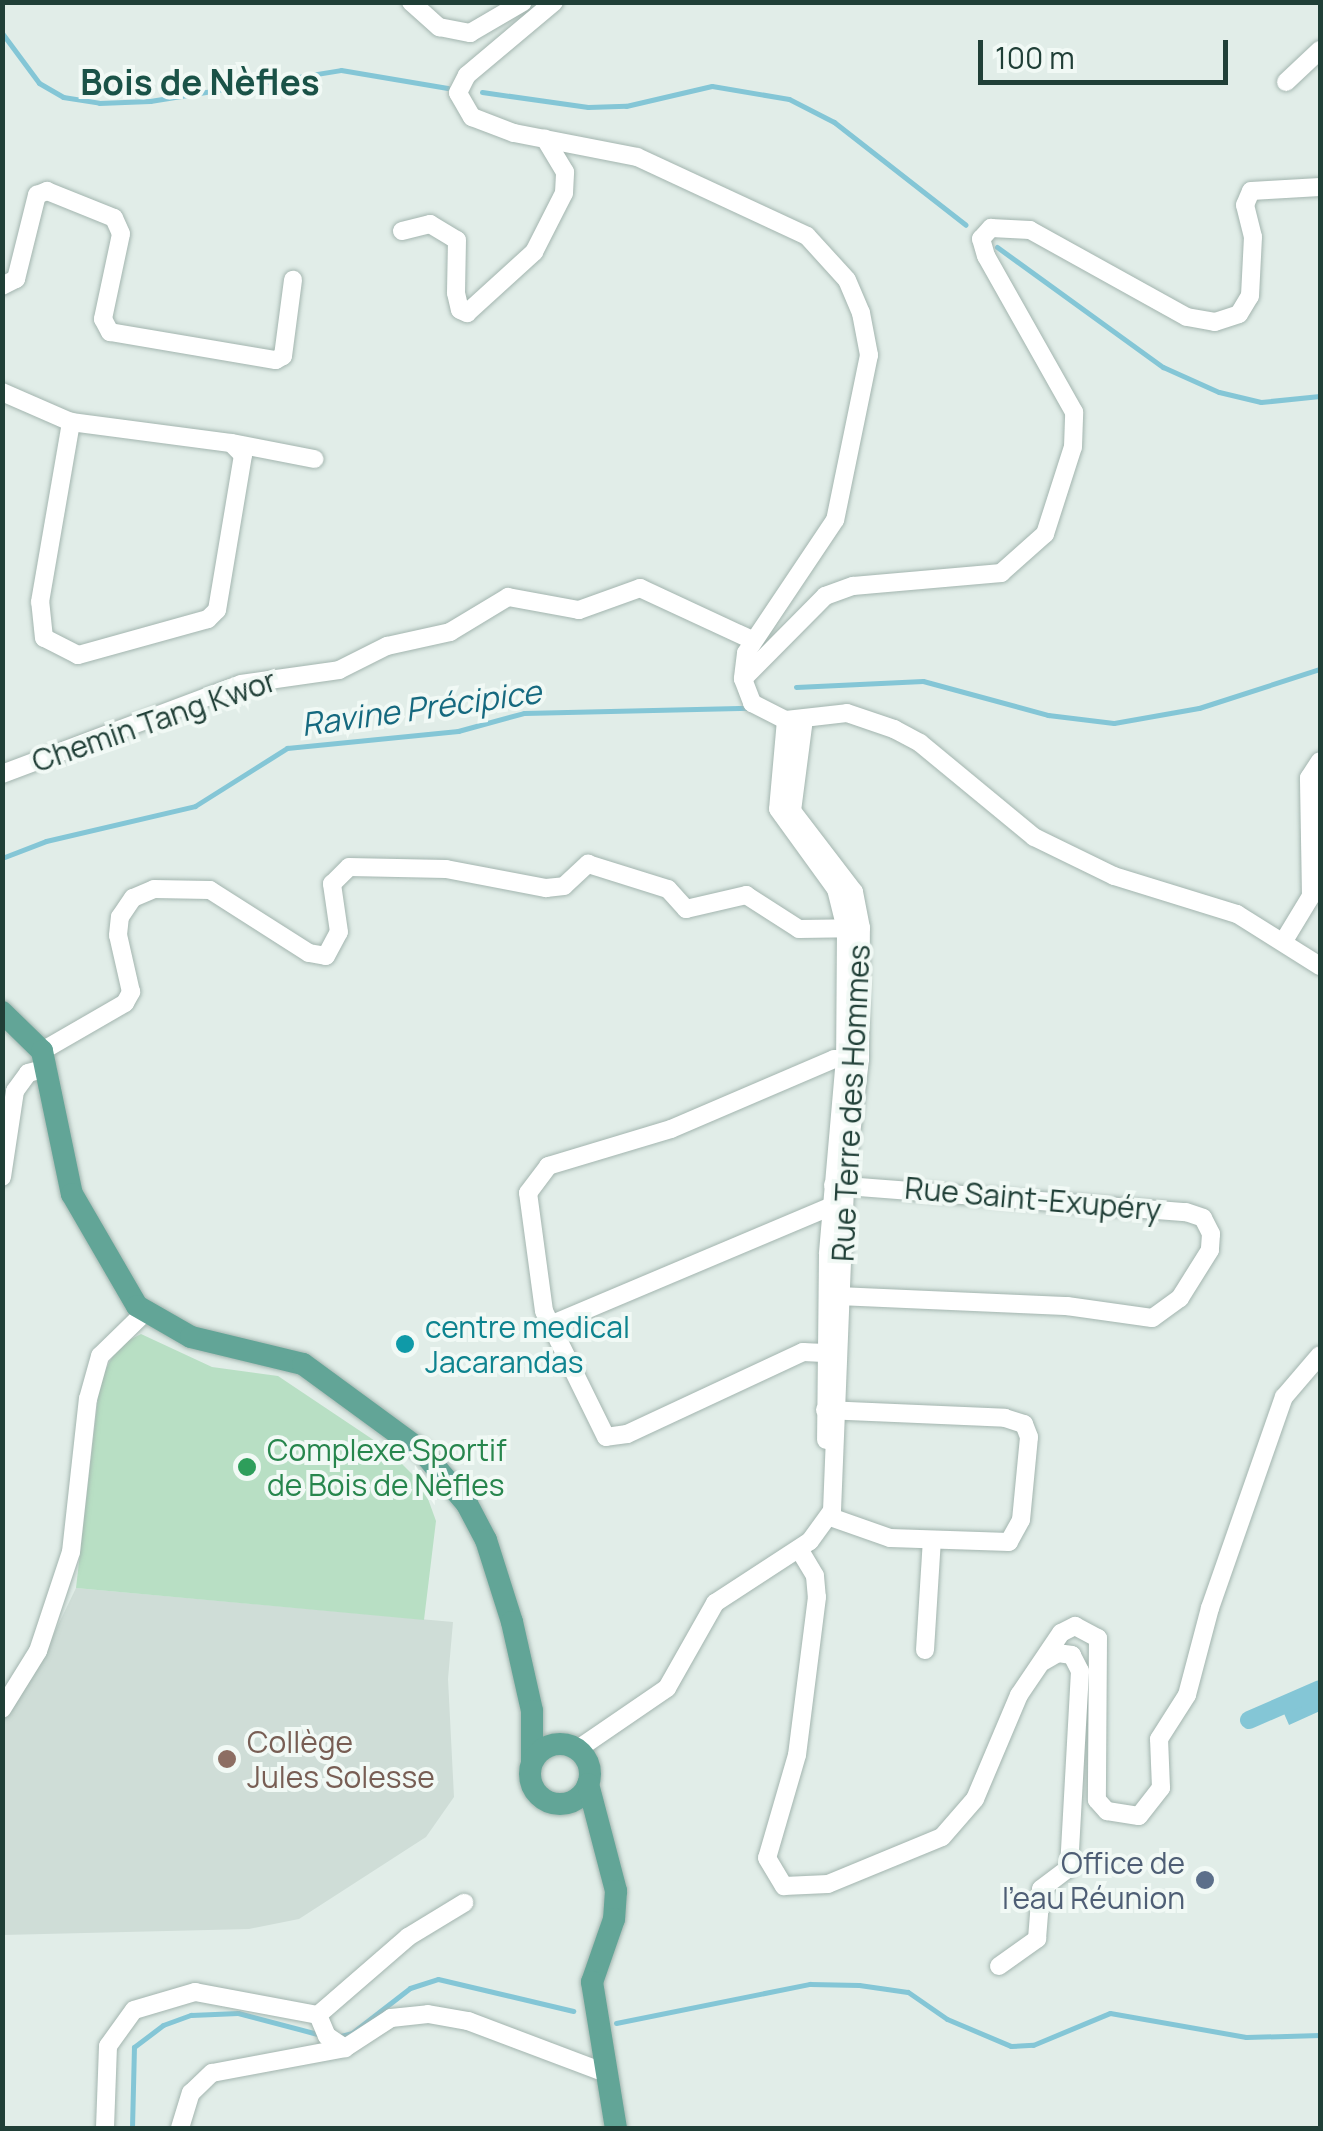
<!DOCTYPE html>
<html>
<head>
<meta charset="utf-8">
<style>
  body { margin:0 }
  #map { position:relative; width:1323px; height:2131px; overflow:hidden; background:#e1ede8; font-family:Manrope,sans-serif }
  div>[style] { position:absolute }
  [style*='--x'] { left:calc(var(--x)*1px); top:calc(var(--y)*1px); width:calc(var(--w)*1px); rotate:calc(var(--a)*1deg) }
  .built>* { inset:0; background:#cfddd7 }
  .green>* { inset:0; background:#b8dfc4 }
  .water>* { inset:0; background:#84c6d6 }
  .stream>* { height:5px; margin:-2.5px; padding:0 2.5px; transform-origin:2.5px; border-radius:2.5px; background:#84c6d6 }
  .canal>* { height:18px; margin:-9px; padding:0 9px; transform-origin:9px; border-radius:9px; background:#84c6d6 }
  .roads { filter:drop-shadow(0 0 2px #a3b5af) drop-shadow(0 0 2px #a3b5af) }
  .minor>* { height:18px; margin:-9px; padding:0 9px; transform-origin:9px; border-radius:9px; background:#fff }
  .major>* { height:22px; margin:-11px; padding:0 11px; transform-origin:11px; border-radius:11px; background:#62a597 }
  .major>.ring { margin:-11px; padding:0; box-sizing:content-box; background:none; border:22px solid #62a597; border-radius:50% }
  .dots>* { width:28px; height:28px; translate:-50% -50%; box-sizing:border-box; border:5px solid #f1f9f5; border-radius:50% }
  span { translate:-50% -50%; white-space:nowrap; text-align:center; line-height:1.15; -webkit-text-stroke:8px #f1f9f5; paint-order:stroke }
  .street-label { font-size:30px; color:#203f37 }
  .culture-label { font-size:30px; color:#0d838f }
  .left { translate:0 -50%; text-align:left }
  .leisure-label { font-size:30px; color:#27864d }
  .education-label { font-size:30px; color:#785e54 }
  .service-label { font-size:30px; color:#4e5e75 }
  .right { translate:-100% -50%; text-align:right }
  .water-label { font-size:32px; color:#15697f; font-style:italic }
  .quarter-label { font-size:35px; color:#1a5247; font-weight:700 }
  .frame { position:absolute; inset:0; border:5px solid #203f37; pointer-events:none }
  .scale { position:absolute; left:978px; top:40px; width:250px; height:45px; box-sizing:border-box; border:5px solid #203f37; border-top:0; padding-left:12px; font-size:30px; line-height:35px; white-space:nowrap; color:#203f37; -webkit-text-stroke:8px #f1f9f5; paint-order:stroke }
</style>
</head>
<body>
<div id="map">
  <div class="built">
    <i style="clip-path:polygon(76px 1588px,453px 1622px,448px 1679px,454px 1797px,426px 1837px,299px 1919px,249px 1929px,3px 1935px,3px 1720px,34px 1675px)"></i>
  </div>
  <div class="green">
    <i style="clip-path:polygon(141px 1334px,212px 1367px,278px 1376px,387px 1449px,423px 1485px,436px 1521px,424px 1620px,76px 1588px,100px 1380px,118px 1346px)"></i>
  </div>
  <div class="water">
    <i style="clip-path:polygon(1320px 1678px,1320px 1711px,1289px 1725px,1279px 1702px,1315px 1687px)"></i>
  </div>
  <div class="stream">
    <i style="--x:2;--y:33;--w:62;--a:53.5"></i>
    <i style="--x:39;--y:83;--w:28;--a:30"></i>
    <i style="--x:63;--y:97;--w:36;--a:9"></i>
    <i style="--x:99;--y:103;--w:51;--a:-2.2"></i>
    <i style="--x:150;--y:101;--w:193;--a:-9.2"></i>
    <i style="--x:341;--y:70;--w:108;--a:9.6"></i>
    <i style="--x:482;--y:92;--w:107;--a:8.1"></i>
    <i style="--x:588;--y:107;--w:38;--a:-2"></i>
    <i style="--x:626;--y:106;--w:88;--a:-13.1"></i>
    <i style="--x:712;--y:86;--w:78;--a:9.6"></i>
    <i style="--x:789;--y:99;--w:51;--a:27.1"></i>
    <i style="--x:834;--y:122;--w:167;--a:38"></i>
    <i style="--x:997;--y:247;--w:205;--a:35.9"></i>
    <i style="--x:1163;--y:367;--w:61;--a:24.1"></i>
    <i style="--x:1219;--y:392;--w:43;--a:13.4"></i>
    <i style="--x:1261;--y:402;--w:59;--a:-5.8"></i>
    <i style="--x:796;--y:687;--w:127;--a:-2.7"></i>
    <i style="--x:923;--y:681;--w:130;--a:15.2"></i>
    <i style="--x:1048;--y:715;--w:66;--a:6.9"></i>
    <i style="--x:1114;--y:723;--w:86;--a:-10"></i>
    <i style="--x:1199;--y:708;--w:127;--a:-17.9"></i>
    <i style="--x:2;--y:858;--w:47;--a:-21.1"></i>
    <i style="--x:46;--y:841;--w:153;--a:-13.2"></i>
    <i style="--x:195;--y:806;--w:109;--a:-32.2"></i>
    <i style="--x:287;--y:748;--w:172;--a:-5.7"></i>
    <i style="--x:458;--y:731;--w:68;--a:-15.3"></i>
    <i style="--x:524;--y:713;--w:226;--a:-1.3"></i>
    <i style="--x:616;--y:2023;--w:198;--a:-11.4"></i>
    <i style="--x:810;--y:1984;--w:49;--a:1.2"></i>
    <i style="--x:859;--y:1985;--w:49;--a:8.1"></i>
    <i style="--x:908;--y:1992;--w:47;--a:34.7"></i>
    <i style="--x:947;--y:2019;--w:69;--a:22.9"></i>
    <i style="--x:1011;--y:2046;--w:22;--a:-3"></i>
    <i style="--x:1033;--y:2045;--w:83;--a:-22.6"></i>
    <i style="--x:1110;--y:2013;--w:138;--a:10"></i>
    <i style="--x:1246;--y:2037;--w:74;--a:-1.5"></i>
    <i style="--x:337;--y:2037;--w:16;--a:-15"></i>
    <i style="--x:352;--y:2033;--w:73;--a:-37.8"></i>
    <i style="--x:410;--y:1988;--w:29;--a:-18"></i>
    <i style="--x:438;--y:1979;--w:139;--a:13.3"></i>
    <i style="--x:132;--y:2128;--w:81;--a:-88.6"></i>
    <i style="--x:134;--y:2047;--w:36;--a:-37"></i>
    <i style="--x:163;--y:2025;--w:30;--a:-20"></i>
    <i style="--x:191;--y:2015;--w:47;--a:-2.4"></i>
    <i style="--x:238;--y:2013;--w:86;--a:14.8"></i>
  </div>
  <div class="canal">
    <i style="--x:1249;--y:1720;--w:77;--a:-23.6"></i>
  </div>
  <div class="roads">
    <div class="minor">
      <i style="--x:411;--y:2;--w:38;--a:42"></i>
      <i style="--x:439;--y:27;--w:32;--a:11"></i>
      <i style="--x:470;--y:33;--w:61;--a:-30.3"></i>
      <i style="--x:554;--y:2;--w:114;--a:140"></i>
      <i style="--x:467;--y:75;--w:20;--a:117"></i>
      <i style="--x:458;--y:93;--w:28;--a:60"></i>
      <i style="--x:472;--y:117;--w:45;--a:20.9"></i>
      <i style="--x:514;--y:133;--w:125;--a:11"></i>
      <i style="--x:637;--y:157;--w:187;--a:24.9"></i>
      <i style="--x:807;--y:236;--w:59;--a:47.7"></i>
      <i style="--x:847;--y:280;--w:36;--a:67"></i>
      <i style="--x:861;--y:313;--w:43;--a:79.2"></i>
      <i style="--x:869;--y:355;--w:168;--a:101.6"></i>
      <i style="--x:835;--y:520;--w:160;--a:123.8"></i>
      <i style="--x:746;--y:653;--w:26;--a:97"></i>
      <i style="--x:743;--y:679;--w:26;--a:69"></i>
      <i style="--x:752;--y:703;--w:38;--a:27"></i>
      <i style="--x:786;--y:720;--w:61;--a:-6.5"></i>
      <i style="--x:847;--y:713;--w:50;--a:18.8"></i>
      <i style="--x:894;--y:729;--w:30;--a:28"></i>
      <i style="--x:920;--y:743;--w:148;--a:39.5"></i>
      <i style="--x:1034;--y:837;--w:89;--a:26"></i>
      <i style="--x:1114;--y:876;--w:129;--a:17.2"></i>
      <i style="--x:1237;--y:914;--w:98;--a:32.1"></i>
      <i style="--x:1286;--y:82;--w:47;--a:-43.3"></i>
      <i style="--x:402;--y:231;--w:29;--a:-14"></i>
      <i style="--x:430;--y:224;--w:31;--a:31"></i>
      <i style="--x:457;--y:240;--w:53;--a:91.1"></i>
      <i style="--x:456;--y:293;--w:17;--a:77"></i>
      <i style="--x:460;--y:310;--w:8;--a:23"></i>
      <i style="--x:467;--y:313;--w:91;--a:-42.3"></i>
      <i style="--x:534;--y:252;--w:66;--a:-63"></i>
      <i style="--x:564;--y:193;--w:21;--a:-87"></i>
      <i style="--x:565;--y:172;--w:39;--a:-121"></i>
      <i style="--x:2;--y:286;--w:16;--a:-27"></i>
      <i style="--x:16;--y:279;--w:87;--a:-76"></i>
      <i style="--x:37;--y:195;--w:11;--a:-22"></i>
      <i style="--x:47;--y:191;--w:72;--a:21.9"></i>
      <i style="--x:114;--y:218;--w:17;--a:66"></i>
      <i style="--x:121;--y:234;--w:87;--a:102"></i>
      <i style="--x:103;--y:319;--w:15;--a:62"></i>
      <i style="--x:110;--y:332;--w:168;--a:9.6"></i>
      <i style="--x:276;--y:360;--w:8;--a:-30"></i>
      <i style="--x:283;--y:356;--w:77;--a:-82.5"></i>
      <i style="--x:2;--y:392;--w:75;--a:23.5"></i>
      <i style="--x:71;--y:422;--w:161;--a:7.5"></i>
      <i style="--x:231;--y:443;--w:17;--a:45"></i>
      <i style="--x:243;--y:455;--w:157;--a:99.5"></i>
      <i style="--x:217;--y:610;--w:13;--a:135"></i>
      <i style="--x:208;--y:619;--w:135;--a:164.5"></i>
      <i style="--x:78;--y:655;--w:38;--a:-153"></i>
      <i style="--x:44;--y:638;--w:36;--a:-96"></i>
      <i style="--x:40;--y:602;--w:183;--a:-80.2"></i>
      <i style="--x:232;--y:443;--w:84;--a:11"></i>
      <i style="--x:743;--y:679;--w:117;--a:-45.3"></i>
      <i style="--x:825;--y:596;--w:30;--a:-20"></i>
      <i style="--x:853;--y:586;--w:149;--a:-5"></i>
      <i style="--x:1001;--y:573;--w:59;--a:-41.6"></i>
      <i style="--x:1045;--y:534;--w:91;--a:-72.2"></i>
      <i style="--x:1073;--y:447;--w:35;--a:-88"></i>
      <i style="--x:1074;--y:412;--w:179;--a:-119.4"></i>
      <i style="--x:986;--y:256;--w:18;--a:-106"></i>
      <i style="--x:981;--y:239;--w:15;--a:-48"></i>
      <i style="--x:991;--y:228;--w:39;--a:3"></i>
      <i style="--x:1030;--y:230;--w:179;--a:29"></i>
      <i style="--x:1187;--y:317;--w:28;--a:10"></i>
      <i style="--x:1215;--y:322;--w:25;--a:-18"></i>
      <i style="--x:1239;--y:314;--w:21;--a:-59"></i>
      <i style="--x:1250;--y:296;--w:59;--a:-87.1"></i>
      <i style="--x:1253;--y:237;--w:33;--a:-104"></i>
      <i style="--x:1245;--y:205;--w:15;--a:-67"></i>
      <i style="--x:1251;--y:191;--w:69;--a:-3.3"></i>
      <i style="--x:786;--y:720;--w:89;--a:95.1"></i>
      <i style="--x:778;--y:809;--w:99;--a:54.1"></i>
      <i style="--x:836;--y:889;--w:41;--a:76"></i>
      <i style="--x:846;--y:929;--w:129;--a:90.4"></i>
      <i style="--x:845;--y:1058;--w:197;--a:95"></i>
      <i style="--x:828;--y:1254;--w:186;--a:90.6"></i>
      <i style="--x:2;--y:774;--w:255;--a:-20.6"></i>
      <i style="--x:241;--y:684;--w:99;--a:-8.1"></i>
      <i style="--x:339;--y:670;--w:54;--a:-26.6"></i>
      <i style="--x:387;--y:646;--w:65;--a:-12.5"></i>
      <i style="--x:450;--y:632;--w:68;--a:-31.1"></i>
      <i style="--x:508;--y:597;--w:72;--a:10.4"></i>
      <i style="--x:579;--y:610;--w:65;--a:-19.8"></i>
      <i style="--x:640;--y:588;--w:123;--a:24.9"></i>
      <i style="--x:1285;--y:939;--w:50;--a:-58.8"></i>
      <i style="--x:1311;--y:896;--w:118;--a:-91"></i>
      <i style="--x:1309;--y:778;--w:20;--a:-57"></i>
      <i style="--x:42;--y:1051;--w:96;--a:-30"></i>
      <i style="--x:125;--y:1003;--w:13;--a:-61"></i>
      <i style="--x:131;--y:992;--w:58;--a:-102.8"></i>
      <i style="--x:118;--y:935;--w:18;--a:-84"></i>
      <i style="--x:120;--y:917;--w:23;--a:-56"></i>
      <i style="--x:133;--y:898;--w:23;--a:-23"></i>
      <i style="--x:154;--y:889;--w:56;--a:1"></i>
      <i style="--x:210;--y:890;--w:117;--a:32.5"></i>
      <i style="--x:309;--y:953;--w:17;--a:10"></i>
      <i style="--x:326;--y:956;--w:27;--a:-62"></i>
      <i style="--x:339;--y:932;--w:49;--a:-98.3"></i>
      <i style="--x:332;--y:884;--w:24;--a:-45"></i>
      <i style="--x:349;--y:867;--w:97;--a:1.2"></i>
      <i style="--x:446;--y:869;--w:102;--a:10.8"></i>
      <i style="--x:546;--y:888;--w:18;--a:-6"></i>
      <i style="--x:564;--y:886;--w:33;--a:-43"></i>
      <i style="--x:588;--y:864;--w:84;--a:17.4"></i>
      <i style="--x:668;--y:889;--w:27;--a:48"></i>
      <i style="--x:686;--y:909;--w:62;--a:-13.1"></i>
      <i style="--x:746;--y:895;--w:63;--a:32.7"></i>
      <i style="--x:799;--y:929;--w:62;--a:-0.9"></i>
      <i style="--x:2;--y:1177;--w:87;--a:-81.4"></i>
      <i style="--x:15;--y:1091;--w:22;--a:-54"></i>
      <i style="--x:28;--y:1073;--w:20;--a:-15"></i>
      <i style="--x:833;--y:1185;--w:354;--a:4.4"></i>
      <i style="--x:1186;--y:1212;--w:18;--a:19"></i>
      <i style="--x:1203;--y:1218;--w:18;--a:63"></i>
      <i style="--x:1211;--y:1234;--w:16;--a:94"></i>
      <i style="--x:1210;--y:1250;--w:57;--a:122"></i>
      <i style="--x:1180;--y:1298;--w:34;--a:144"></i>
      <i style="--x:1152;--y:1318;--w:86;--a:-172"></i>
      <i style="--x:1067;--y:1306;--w:226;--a:-177.5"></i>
      <i style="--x:550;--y:1325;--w:306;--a:-22.9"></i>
      <i style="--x:824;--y:1353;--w:21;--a:-177"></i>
      <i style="--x:803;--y:1352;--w:194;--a:155"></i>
      <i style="--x:627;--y:1434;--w:21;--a:172"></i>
      <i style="--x:606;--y:1437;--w:140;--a:-116.2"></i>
      <i style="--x:544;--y:1311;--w:119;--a:-97.7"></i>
      <i style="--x:528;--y:1193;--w:34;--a:-53"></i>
      <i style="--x:548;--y:1166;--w:128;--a:-16.7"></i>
      <i style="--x:671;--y:1129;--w:177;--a:-23.2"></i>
      <i style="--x:834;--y:1059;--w:26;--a:0"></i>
      <i style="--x:825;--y:1410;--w:180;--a:2.5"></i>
      <i style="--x:1005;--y:1418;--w:20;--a:18"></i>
      <i style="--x:1024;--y:1424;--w:14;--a:69"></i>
      <i style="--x:1029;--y:1437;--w:83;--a:95.5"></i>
      <i style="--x:1021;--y:1520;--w:25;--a:119"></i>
      <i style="--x:1009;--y:1542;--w:119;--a:-178.1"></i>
      <i style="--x:890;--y:1538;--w:64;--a:-160.7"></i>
      <i style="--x:799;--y:1549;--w:31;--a:59"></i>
      <i style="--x:815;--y:1576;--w:21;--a:85"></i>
      <i style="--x:817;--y:1597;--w:159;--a:97.2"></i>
      <i style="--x:797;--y:1755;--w:107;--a:106.2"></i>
      <i style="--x:767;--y:1858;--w:33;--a:59"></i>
      <i style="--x:784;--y:1886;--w:44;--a:-2.6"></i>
      <i style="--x:828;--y:1884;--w:123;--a:-22.4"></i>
      <i style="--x:942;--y:1837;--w:50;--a:-49"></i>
      <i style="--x:975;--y:1799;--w:113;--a:-67.1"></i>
      <i style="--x:1019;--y:1695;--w:75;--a:-55.9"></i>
      <i style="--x:1061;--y:1633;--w:16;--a:-27"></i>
      <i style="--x:1075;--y:1626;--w:26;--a:28"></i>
      <i style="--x:1098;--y:1638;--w:162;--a:90.4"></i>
      <i style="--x:1097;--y:1800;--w:15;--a:48"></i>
      <i style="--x:1107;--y:1811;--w:32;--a:9"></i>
      <i style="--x:1139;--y:1816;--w:36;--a:-52"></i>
      <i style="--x:1161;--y:1788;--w:49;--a:-92.3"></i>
      <i style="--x:1159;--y:1739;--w:52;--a:-57.5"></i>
      <i style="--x:1187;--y:1695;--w:90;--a:-75.2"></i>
      <i style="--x:1210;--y:1608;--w:224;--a:-70.7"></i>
      <i style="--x:1284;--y:1397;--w:55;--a:-49.4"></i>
      <i style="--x:925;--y:1650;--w:110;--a:-86.4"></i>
      <i style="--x:2;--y:1709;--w:68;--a:-58.2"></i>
      <i style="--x:38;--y:1651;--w:104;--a:-71.6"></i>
      <i style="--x:71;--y:1552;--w:154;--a:-83.7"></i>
      <i style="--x:88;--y:1399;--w:45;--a:-74.4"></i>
      <i style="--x:100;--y:1356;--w:62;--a:-44.3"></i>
      <i style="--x:578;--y:1749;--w:108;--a:-34.4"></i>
      <i style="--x:667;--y:1688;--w:98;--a:-60.5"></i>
      <i style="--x:715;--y:1603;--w:113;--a:-33.1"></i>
      <i style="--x:810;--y:1541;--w:37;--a:-54"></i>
      <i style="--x:832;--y:1511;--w:326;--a:-87.7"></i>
      <i style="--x:845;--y:1185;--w:127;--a:-83.2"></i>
      <i style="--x:860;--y:1059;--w:131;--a:-89.6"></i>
      <i style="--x:861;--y:928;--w:37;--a:-101"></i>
      <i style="--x:854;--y:892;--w:102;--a:-127.4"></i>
      <i style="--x:792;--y:811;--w:93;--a:-82.6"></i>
      <i style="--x:999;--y:1966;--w:47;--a:-35.4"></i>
      <i style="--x:1037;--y:1939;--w:50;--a:-85.4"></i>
      <i style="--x:1041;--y:1889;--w:35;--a:-37"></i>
      <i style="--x:1069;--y:1868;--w:197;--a:-86.8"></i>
      <i style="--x:1080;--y:1671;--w:18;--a:-117"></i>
      <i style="--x:1072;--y:1655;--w:14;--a:-172"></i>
      <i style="--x:1058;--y:1653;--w:16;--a:150"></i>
      <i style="--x:318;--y:2015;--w:23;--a:67"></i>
      <i style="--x:327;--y:2036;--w:22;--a:34"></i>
      <i style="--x:345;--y:2048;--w:55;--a:-33.1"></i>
      <i style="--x:391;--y:2018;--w:37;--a:-6"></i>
      <i style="--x:428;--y:2014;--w:41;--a:9.9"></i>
      <i style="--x:468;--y:2021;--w:144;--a:20.7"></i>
      <i style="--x:105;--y:2128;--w:82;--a:-87.9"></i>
      <i style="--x:108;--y:2046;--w:44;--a:-54.2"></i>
      <i style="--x:134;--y:2010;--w:64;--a:-16.4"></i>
      <i style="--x:195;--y:1992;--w:125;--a:10.6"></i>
      <i style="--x:318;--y:2015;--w:119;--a:-40.9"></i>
      <i style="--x:408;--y:1937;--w:66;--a:-31.3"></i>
      <i style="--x:180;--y:2128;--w:37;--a:-73"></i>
      <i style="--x:191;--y:2093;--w:29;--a:-44"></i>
      <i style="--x:212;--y:2073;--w:135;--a:-10.6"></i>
    </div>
    <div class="major">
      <i style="--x:2;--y:1012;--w:56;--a:44.3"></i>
      <i style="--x:42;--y:1051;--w:146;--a:78.2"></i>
      <i style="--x:72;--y:1194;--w:129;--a:59.9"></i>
      <i style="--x:137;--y:1306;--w:62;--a:29.9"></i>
      <i style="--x:191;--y:1337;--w:115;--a:13.6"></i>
      <i style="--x:303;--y:1364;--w:147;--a:36.2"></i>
      <i style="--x:422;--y:1451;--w:70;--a:49.7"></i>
      <i style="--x:467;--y:1504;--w:41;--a:62.2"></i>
      <i style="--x:486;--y:1540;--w:86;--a:72.4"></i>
      <i style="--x:512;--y:1622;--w:91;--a:77.3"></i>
      <i style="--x:532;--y:1711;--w:50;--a:90"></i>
      <i class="ring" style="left:530px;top:1744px;width:38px;height:38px"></i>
      <i style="--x:588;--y:1784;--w:111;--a:75.3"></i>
      <i style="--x:616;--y:1891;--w:28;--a:94"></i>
      <i style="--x:614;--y:1919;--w:67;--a:109.2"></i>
      <i style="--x:592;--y:1982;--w:148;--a:80.7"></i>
    </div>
  </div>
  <div class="dots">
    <i style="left:405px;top:1344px;background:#0f9aa8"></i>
    <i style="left:247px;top:1467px;background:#2e9e5b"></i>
    <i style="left:227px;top:1759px;background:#8d6e63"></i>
    <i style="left:1205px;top:1880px;background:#5c6f8a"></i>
  </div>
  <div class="street-label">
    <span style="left:154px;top:721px;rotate:-19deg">Chemin Tang Kwor</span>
    <span style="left:851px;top:1103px;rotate:-87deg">Rue Terre des Hommes</span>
    <span style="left:1033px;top:1199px;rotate:5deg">Rue Saint-Exupéry</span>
  </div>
  <div class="culture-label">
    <span class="left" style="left:425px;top:1344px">centre medical<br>Jacarandas</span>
  </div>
  <div class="leisure-label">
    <span class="left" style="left:267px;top:1467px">Complexe Sportif<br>de Bois de Nèfles</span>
  </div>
  <div class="education-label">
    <span class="left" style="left:247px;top:1759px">Collège<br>Jules Solesse</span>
  </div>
  <div class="service-label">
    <span class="right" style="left:1185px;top:1880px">Office de<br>l'eau Réunion</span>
  </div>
  <div class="water-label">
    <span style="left:421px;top:708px;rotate:-8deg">Ravine Précipice</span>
  </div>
  <div class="quarter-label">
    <span style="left:200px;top:82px">Bois de Nèfles</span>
  </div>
  <div class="frame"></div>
  <div class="scale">100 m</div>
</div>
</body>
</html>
